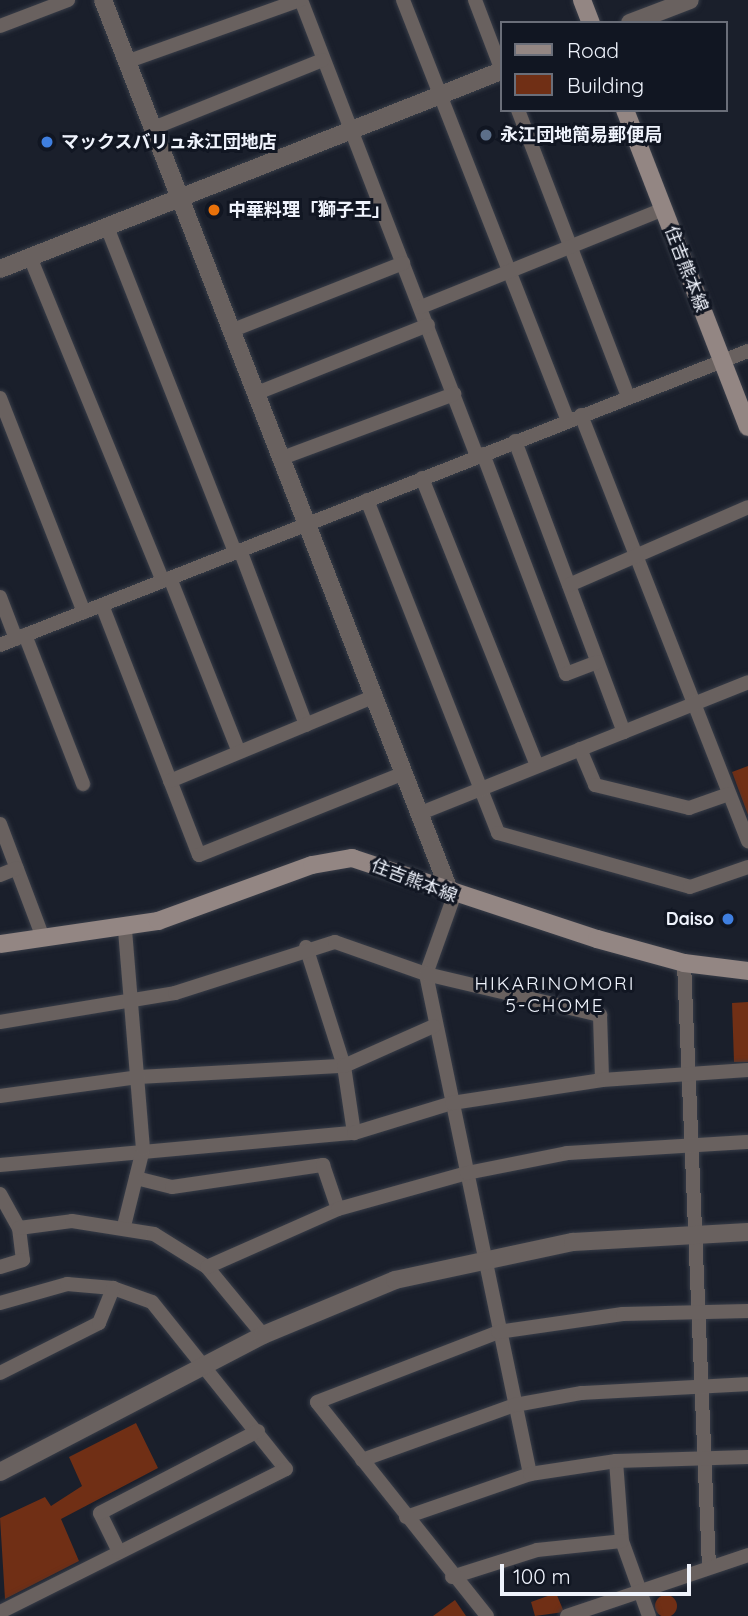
<!DOCTYPE html>
<html>
<head>
<meta charset="utf-8">
<style>
  body { margin:0 }
  #map { position:relative; width:748px; height:1616px; overflow:hidden; background:#1a1f2b; font-family:Quicksand,"Noto Sans JP",sans-serif }
  div>[style] { position:absolute }
  [style*='--x'] { left:calc(var(--x)*1px); top:calc(var(--y)*1px); width:calc(var(--w)*1px); rotate:calc(var(--a)*1deg) }
  .building>* { inset:0; background:#702f15 }
  .round { border-radius:50% }
  .roads { filter:drop-shadow(0 0 2px #383d48) drop-shadow(0 0 2px #383d48) }
  .minor>* { height:14px; margin:-7px; padding:0 7px; transform-origin:7px; border-radius:7px; background:#69615f }
  .tertiary>* { height:18px; margin:-9px; padding:0 9px; transform-origin:9px; border-radius:9px; background:#69615f }
  .secondary>* { height:18px; margin:-9px; padding:0 9px; transform-origin:9px; border-radius:9px; background:#938683 }
  .dots>* { width:19px; height:19px; translate:-50% -50%; box-sizing:border-box; border:4px solid #111622; border-radius:50% }
  span { translate:-50% -50%; white-space:nowrap; text-align:center; line-height:1.15; -webkit-text-stroke:6px #111622; paint-order:stroke }
  .poi-label { font-size:18px; color:#eff3fc; font-weight:700 }
  .left { translate:0 -50%; text-align:left }
  .right { translate:-100% -50%; text-align:right }
  .street-label { font-size:18px; color:#eff3fc }
  .neighbourhood-label { font-size:19px; color:#eff3fc; letter-spacing:2px }
  .legend { position:absolute; left:500px; top:21px; width:228px; height:91px; box-sizing:border-box; background:#111622; border:2px solid #6a6e79; margin:0; padding:9px 12px; list-style:none; font-size:21px; color:#eff3fc }
  .legend li { display:flex; align-items:center; gap:14px; height:35px }
  .legend b { width:35px; border:2px solid #6a6e79 }
  .scale { position:absolute; left:500px; top:1564px; width:191px; height:32px; box-sizing:border-box; border:4px solid #eff3fc; border-top:0; padding-left:9px; font-size:21px; line-height:24px; white-space:nowrap; color:#eff3fc; -webkit-text-stroke:5px #111622; paint-order:stroke }
</style>
</head>
<body>
<div id="map">
  <div class="building">
    <i style="clip-path:polygon(748px 766px,748px 815px,732px 772px)"></i>
    <i style="clip-path:polygon(748px 1002px,748px 1062px,734px 1062px,732px 1003px)"></i>
    <i style="clip-path:polygon(136px 1423px,158px 1468px,61px 1519px,79px 1561px,5px 1599px,0 1518px,45px 1497px,51px 1506px,82px 1486px,69px 1457px)"></i>
    <i style="clip-path:polygon(556px 1593px,564px 1612px,535px 1616px,531px 1602px)"></i>
    <i class="round" style="left:655px;top:1595px;width:22px;height:22px"></i>
    <i style="clip-path:polygon(455px 1600px,466px 1616px,433px 1616px)"></i>
  </div>
  <div class="roads">
    <div class="minor">
      <i style="--x:301;--y:0;--w:489;--a:68.9"></i>
      <i style="--x:403;--y:0;--w:451;--a:68.6"></i>
      <i style="--x:475;--y:0;--w:73;--a:69.1"></i>
      <i style="--x:0;--y:26;--w:73;--a:-20.9"></i>
      <i style="--x:126;--y:62;--w:185;--a:-19.6"></i>
      <i style="--x:518;--y:110;--w:307;--a:69"></i>
      <i style="--x:151;--y:129;--w:185;--a:-21.9"></i>
      <i style="--x:107;--y:227;--w:349;--a:68.5"></i>
      <i style="--x:30;--y:257;--w:350;--a:67.7"></i>
      <i style="--x:421;--y:307;--w:261;--a:-22"></i>
      <i style="--x:233;--y:330;--w:183;--a:-21.5"></i>
      <i style="--x:257;--y:393;--w:184;--a:-21.7"></i>
      <i style="--x:0;--y:398;--w:230;--a:68.6"></i>
      <i style="--x:581;--y:415;--w:458;--a:68.6"></i>
      <i style="--x:515;--y:441;--w:311;--a:69.5"></i>
      <i style="--x:483;--y:454;--w:235;--a:69.3"></i>
      <i style="--x:566;--y:674;--w:33;--a:-21"></i>
      <i style="--x:282;--y:458;--w:184;--a:-20.4"></i>
      <i style="--x:422;--y:478;--w:310;--a:68.2"></i>
      <i style="--x:367;--y:500;--w:358;--a:68.5"></i>
      <i style="--x:498;--y:833;--w:199;--a:15.7"></i>
      <i style="--x:690;--y:887;--w:61;--a:-19"></i>
      <i style="--x:240;--y:550;--w:187;--a:69.3"></i>
      <i style="--x:170;--y:578;--w:187;--a:68.4"></i>
      <i style="--x:569;--y:585;--w:195;--a:-23.5"></i>
      <i style="--x:0;--y:597;--w:45;--a:69.1"></i>
      <i style="--x:102;--y:605;--w:268;--a:68.8"></i>
      <i style="--x:199;--y:855;--w:221;--a:-21.8"></i>
      <i style="--x:25;--y:635;--w:160;--a:68.7"></i>
      <i style="--x:0;--y:645;--w:804;--a:-21.46"></i>
      <i style="--x:580;--y:749;--w:39;--a:67"></i>
      <i style="--x:595;--y:785;--w:97;--a:13.7"></i>
      <i style="--x:689;--y:808;--w:42;--a:-19.3"></i>
      <i style="--x:170;--y:781;--w:222;--a:-22.5"></i>
      <i style="--x:421;--y:813;--w:352;--a:-21.8"></i>
      <i style="--x:0;--y:824;--w:122;--a:69.3"></i>
      <i style="--x:0;--y:875;--w:18;--a:-22"></i>
      <i style="--x:454;--y:896;--w:83;--a:109.7"></i>
      <i style="--x:426;--y:974;--w:511;--a:78.25"></i>
      <i style="--x:306;--y:947;--w:125;--a:72.3"></i>
      <i style="--x:344;--y:1066;--w:68;--a:81.5"></i>
      <i style="--x:684;--y:963;--w:604;--a:87.63"></i>
      <i style="--x:0;--y:1022;--w:177;--a:-9.4"></i>
      <i style="--x:175;--y:993;--w:168;--a:-17.7"></i>
      <i style="--x:335;--y:942;--w:96;--a:19.4"></i>
      <i style="--x:426;--y:974;--w:179;--a:13.3"></i>
      <i style="--x:600;--y:1015;--w:65;--a:88.2"></i>
      <i style="--x:0;--y:1096;--w:139;--a:-7.8"></i>
      <i style="--x:138;--y:1077;--w:206;--a:-3.1"></i>
      <i style="--x:344;--y:1066;--w:98;--a:-24"></i>
      <i style="--x:0;--y:1165;--w:355;--a:-5.2"></i>
      <i style="--x:354;--y:1133;--w:102;--a:-17"></i>
      <i style="--x:452;--y:1103;--w:152;--a:-8.7"></i>
      <i style="--x:602;--y:1080;--w:146;--a:-3.9"></i>
      <i style="--x:136;--y:1178;--w:37;--a:14"></i>
      <i style="--x:172;--y:1187;--w:153;--a:-8.3"></i>
      <i style="--x:323;--y:1165;--w:46;--a:71.2"></i>
      <i style="--x:0;--y:1194;--w:39;--a:61"></i>
      <i style="--x:19;--y:1228;--w:32;--a:83"></i>
      <i style="--x:23;--y:1260;--w:24;--a:163"></i>
      <i style="--x:124;--y:1226;--w:79;--a:-76.1"></i>
      <i style="--x:143;--y:1149;--w:222;--a:-94.7"></i>
      <i style="--x:19;--y:1228;--w:53;--a:-7.5"></i>
      <i style="--x:72;--y:1221;--w:83;--a:9"></i>
      <i style="--x:154;--y:1234;--w:62;--a:31.9"></i>
      <i style="--x:207;--y:1267;--w:88;--a:50.5"></i>
      <i style="--x:207;--y:1267;--w:143;--a:-23.9"></i>
      <i style="--x:338;--y:1209;--w:134;--a:-15.6"></i>
      <i style="--x:467;--y:1173;--w:102;--a:-11.3"></i>
      <i style="--x:567;--y:1153;--w:181;--a:-3.5"></i>
      <i style="--x:0;--y:1303;--w:70;--a:-15.8"></i>
      <i style="--x:67;--y:1284;--w:46;--a:5"></i>
      <i style="--x:113;--y:1288;--w:41;--a:19.7"></i>
      <i style="--x:152;--y:1302;--w:214;--a:51.3"></i>
      <i style="--x:286;--y:1469;--w:320;--a:153.4"></i>
      <i style="--x:0;--y:1373;--w:111;--a:-26.8"></i>
      <i style="--x:99;--y:1323;--w:38;--a:-68"></i>
      <i style="--x:362;--y:1460;--w:163;--a:-19.8"></i>
      <i style="--x:515;--y:1405;--w:68;--a:-10.2"></i>
      <i style="--x:582;--y:1393;--w:166;--a:-3.1"></i>
      <i style="--x:616;--y:1461;--w:80;--a:85.7"></i>
      <i style="--x:622;--y:1541;--w:80;--a:70.2"></i>
      <i style="--x:406;--y:1517;--w:131;--a:-19.1"></i>
      <i style="--x:530;--y:1474;--w:87;--a:-8.6"></i>
      <i style="--x:616;--y:1461;--w:132;--a:-1.7"></i>
      <i style="--x:119;--y:1552;--w:43;--a:-116"></i>
      <i style="--x:100;--y:1513;--w:178;--a:-27.4"></i>
      <i style="--x:452;--y:1577;--w:89;--a:-17.6"></i>
      <i style="--x:537;--y:1550;--w:85;--a:-6"></i>
      <i style="--x:487;--y:1616;--w:273;--a:-128.5"></i>
      <i style="--x:317;--y:1402;--w:194;--a:-21.1"></i>
      <i style="--x:498;--y:1332;--w:126;--a:-8.2"></i>
      <i style="--x:623;--y:1314;--w:125;--a:-1.4"></i>
      <i style="--x:567;--y:1616;--w:191;--a:-18.6"></i>
    </div>
    <div class="tertiary">
      <i style="--x:103;--y:0;--w:960;--a:68.75"></i>
      <i style="--x:630;--y:23;--w:64;--a:-21"></i>
      <i style="--x:0;--y:269;--w:539;--a:-21.56"></i>
      <i style="--x:0;--y:1472;--w:297;--a:-27.5"></i>
      <i style="--x:263;--y:1335;--w:143;--a:-22.6"></i>
      <i style="--x:395;--y:1280;--w:182;--a:-12.1"></i>
      <i style="--x:573;--y:1242;--w:175;--a:-3.3"></i>
    </div>
    <div class="secondary">
      <i style="--x:582;--y:0;--w:25;--a:69"></i>
      <i style="--x:625;--y:110;--w:340;--a:68.8"></i>
      <i style="--x:0;--y:944;--w:160;--a:-8.3"></i>
      <i style="--x:158;--y:921;--w:164;--a:-20"></i>
      <i style="--x:312;--y:865;--w:41;--a:-9.9"></i>
      <i style="--x:352;--y:858;--w:258;--a:18.3"></i>
      <i style="--x:597;--y:939;--w:90;--a:15.4"></i>
      <i style="--x:684;--y:963;--w:64;--a:7.1"></i>
    </div>
  </div>
  <div class="dots">
    <i style="left:486px;top:135px;background:#5c6f8a"></i>
    <i style="left:47px;top:142px;background:#3f7fe0"></i>
    <i style="left:214px;top:210px;background:#e8710a"></i>
    <i style="left:728px;top:919px;background:#3f7fe0"></i>
  </div>
  <div class="poi-label">
    <span class="left" style="left:500px;top:135px">永江団地簡易郵便局</span>
    <span class="left" style="left:61px;top:142px">マックスバリュ永江団地店</span>
    <span class="left" style="left:228px;top:210px">中華料理「獅子王」</span>
    <span class="right" style="left:714px;top:919px">Daiso</span>
  </div>
  <div class="street-label">
    <span style="left:686px;top:269px;rotate:69deg">住吉熊本線</span>
    <span style="left:414px;top:881px;rotate:21deg">住吉熊本線</span>
  </div>
  <div class="neighbourhood-label">
    <span style="left:555px;top:995px">HIKARINOMORI<br>5-CHOME</span>
  </div>
  <ul class="legend">
  <li><b style="height:9px;background:#938683"></b>Road</li>
  <li><b style="height:19px;background:#702f15"></b>Building</li>
  </ul>
  <div class="scale">100 m</div>
</div>
</body>
</html>
